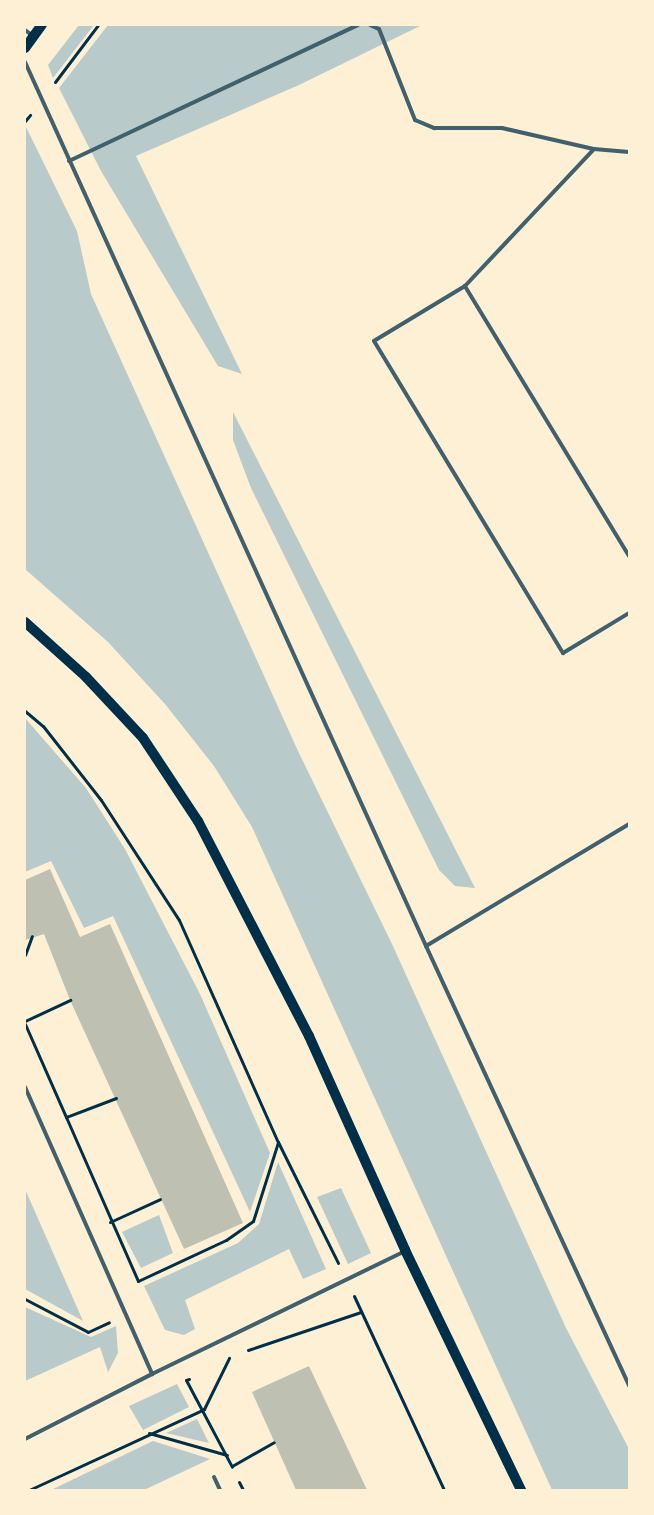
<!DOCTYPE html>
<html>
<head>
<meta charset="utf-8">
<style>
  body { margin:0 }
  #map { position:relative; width:654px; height:1515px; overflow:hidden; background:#fdf0d5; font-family:Rubik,sans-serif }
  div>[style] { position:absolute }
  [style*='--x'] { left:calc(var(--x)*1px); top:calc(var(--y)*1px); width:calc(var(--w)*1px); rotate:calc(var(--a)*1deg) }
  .green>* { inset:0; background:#b9caca }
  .building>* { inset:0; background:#bec0b2 }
  .path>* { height:3px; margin:-1.5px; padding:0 1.5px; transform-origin:1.5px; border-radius:1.5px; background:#003049 }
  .service>* { height:4px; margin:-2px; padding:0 2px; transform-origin:2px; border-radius:2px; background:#3f606c }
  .secondary>* { height:10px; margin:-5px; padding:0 5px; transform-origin:5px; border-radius:5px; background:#003049 }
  span { translate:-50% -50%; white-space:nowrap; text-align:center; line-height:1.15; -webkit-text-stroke:5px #fdf0d5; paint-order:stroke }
  .frame { position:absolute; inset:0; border:26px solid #fdf0d5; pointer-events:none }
</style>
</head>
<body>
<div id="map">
  <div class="green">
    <i style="clip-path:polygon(79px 25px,94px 25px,53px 78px,48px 65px)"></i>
    <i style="clip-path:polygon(108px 25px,422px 25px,299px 85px,136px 156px,242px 374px,218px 366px,101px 171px,59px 88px)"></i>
    <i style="clip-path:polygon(26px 127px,77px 231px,91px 294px,298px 751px,392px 944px,566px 1328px,629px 1449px,629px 1490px,552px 1490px,252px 827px,214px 766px,165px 704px,108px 642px,25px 569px)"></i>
    <i style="clip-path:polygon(233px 412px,475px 888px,455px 886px,439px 870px,251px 488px,233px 440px)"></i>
    <i style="clip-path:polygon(25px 718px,86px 788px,125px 849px,200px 994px,270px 1153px,250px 1212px,113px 916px,84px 928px,51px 861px,25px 872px)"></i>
    <i style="clip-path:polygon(278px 1162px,326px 1269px,303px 1279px,289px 1249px,185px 1300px,195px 1329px,184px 1335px,165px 1330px,144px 1286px,238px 1243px,259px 1224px)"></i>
    <i style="clip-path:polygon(341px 1188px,371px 1253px,348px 1264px,317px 1197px)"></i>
    <i style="clip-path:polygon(25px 1189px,83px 1321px,25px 1289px)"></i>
    <i style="clip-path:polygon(159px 1215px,173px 1253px,141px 1268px,122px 1232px)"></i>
    <i style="clip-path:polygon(25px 1307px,91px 1337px,116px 1326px,118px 1353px,108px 1372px,100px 1347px,25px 1381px)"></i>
    <i style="clip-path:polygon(177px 1384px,189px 1407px,143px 1430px,129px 1406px)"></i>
    <i style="clip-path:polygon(197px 1419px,209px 1443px,166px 1433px)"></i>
    <i style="clip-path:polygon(153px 1441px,210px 1459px,144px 1490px,51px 1490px)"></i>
  </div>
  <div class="building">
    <i style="clip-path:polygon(50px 869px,80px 937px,110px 924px,243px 1223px,184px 1249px,70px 1000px,44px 934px,25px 940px,25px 880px)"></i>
    <i style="clip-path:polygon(309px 1366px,367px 1490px,296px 1490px,252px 1392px)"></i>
  </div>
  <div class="path">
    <i style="--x:55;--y:82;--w:71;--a:-53"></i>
    <i style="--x:25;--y:121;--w:8;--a:-50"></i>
    <i style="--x:25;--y:711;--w:23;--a:40"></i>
    <i style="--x:43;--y:726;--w:94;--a:51.9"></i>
    <i style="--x:101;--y:800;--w:143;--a:57"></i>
    <i style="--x:179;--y:920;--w:243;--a:66"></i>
    <i style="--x:278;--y:1142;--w:135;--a:63.6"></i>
    <i style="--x:25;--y:955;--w:20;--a:-70"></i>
    <i style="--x:25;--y:1021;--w:50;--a:-25"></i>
    <i style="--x:25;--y:1024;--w:102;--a:66.2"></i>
    <i style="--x:116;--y:1098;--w:53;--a:159.2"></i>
    <i style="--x:66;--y:1117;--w:179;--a:66.3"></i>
    <i style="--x:138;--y:1281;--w:97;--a:-25"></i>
    <i style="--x:226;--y:1240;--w:33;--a:-35"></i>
    <i style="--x:253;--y:1221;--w:83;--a:-72.4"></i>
    <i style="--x:110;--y:1222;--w:55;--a:-24.7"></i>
    <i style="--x:354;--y:1296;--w:214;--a:65.1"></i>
    <i style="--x:25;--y:1299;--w:71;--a:27.6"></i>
    <i style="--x:88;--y:1332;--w:23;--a:-25"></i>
    <i style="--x:248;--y:1350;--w:119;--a:-18.6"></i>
    <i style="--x:189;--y:1379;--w:3;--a:162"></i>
    <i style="--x:186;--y:1380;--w:98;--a:62.1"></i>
    <i style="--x:149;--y:1433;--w:81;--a:15.8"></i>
    <i style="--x:232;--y:1466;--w:48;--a:-29.7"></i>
    <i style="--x:239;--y:1482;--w:9;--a:63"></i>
    <i style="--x:29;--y:1490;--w:193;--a:-24.8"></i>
    <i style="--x:204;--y:1409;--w:57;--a:-63.9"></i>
  </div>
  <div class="service">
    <i style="--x:370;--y:25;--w:10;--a:24"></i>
    <i style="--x:379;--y:29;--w:98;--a:68.4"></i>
    <i style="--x:415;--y:120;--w:21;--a:23"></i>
    <i style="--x:434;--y:128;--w:68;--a:0"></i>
    <i style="--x:502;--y:128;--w:94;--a:12.9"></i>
    <i style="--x:25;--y:30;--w:10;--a:37"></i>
    <i style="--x:25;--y:62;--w:971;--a:65.6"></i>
    <i style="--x:426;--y:946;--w:484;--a:65.2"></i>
    <i style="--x:69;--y:161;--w:319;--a:-25.2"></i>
    <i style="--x:465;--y:286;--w:188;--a:-46.7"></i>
    <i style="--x:594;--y:149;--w:35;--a:5"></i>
    <i style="--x:629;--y:556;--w:316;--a:-121.3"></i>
    <i style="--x:465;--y:286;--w:106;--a:148.9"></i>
    <i style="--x:374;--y:341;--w:365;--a:58.8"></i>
    <i style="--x:563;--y:653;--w:77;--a:-31.2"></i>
    <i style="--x:426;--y:946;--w:237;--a:-31"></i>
    <i style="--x:25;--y:1087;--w:314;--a:66.1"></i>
    <i style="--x:152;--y:1374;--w:281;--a:-25.9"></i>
    <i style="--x:25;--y:1439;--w:143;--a:-27.1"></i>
    <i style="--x:214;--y:1477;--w:14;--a:65"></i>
  </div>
  <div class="secondary">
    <i style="--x:25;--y:48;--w:29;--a:-54"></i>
    <i style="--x:25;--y:622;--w:82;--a:42"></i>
    <i style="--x:86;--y:677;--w:83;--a:46.9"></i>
    <i style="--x:143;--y:738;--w:100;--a:56.5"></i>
    <i style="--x:198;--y:821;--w:242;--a:62.7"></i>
    <i style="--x:309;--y:1036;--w:235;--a:65.8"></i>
    <i style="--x:405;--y:1250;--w:267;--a:64.2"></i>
  </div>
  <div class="frame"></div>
</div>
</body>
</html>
